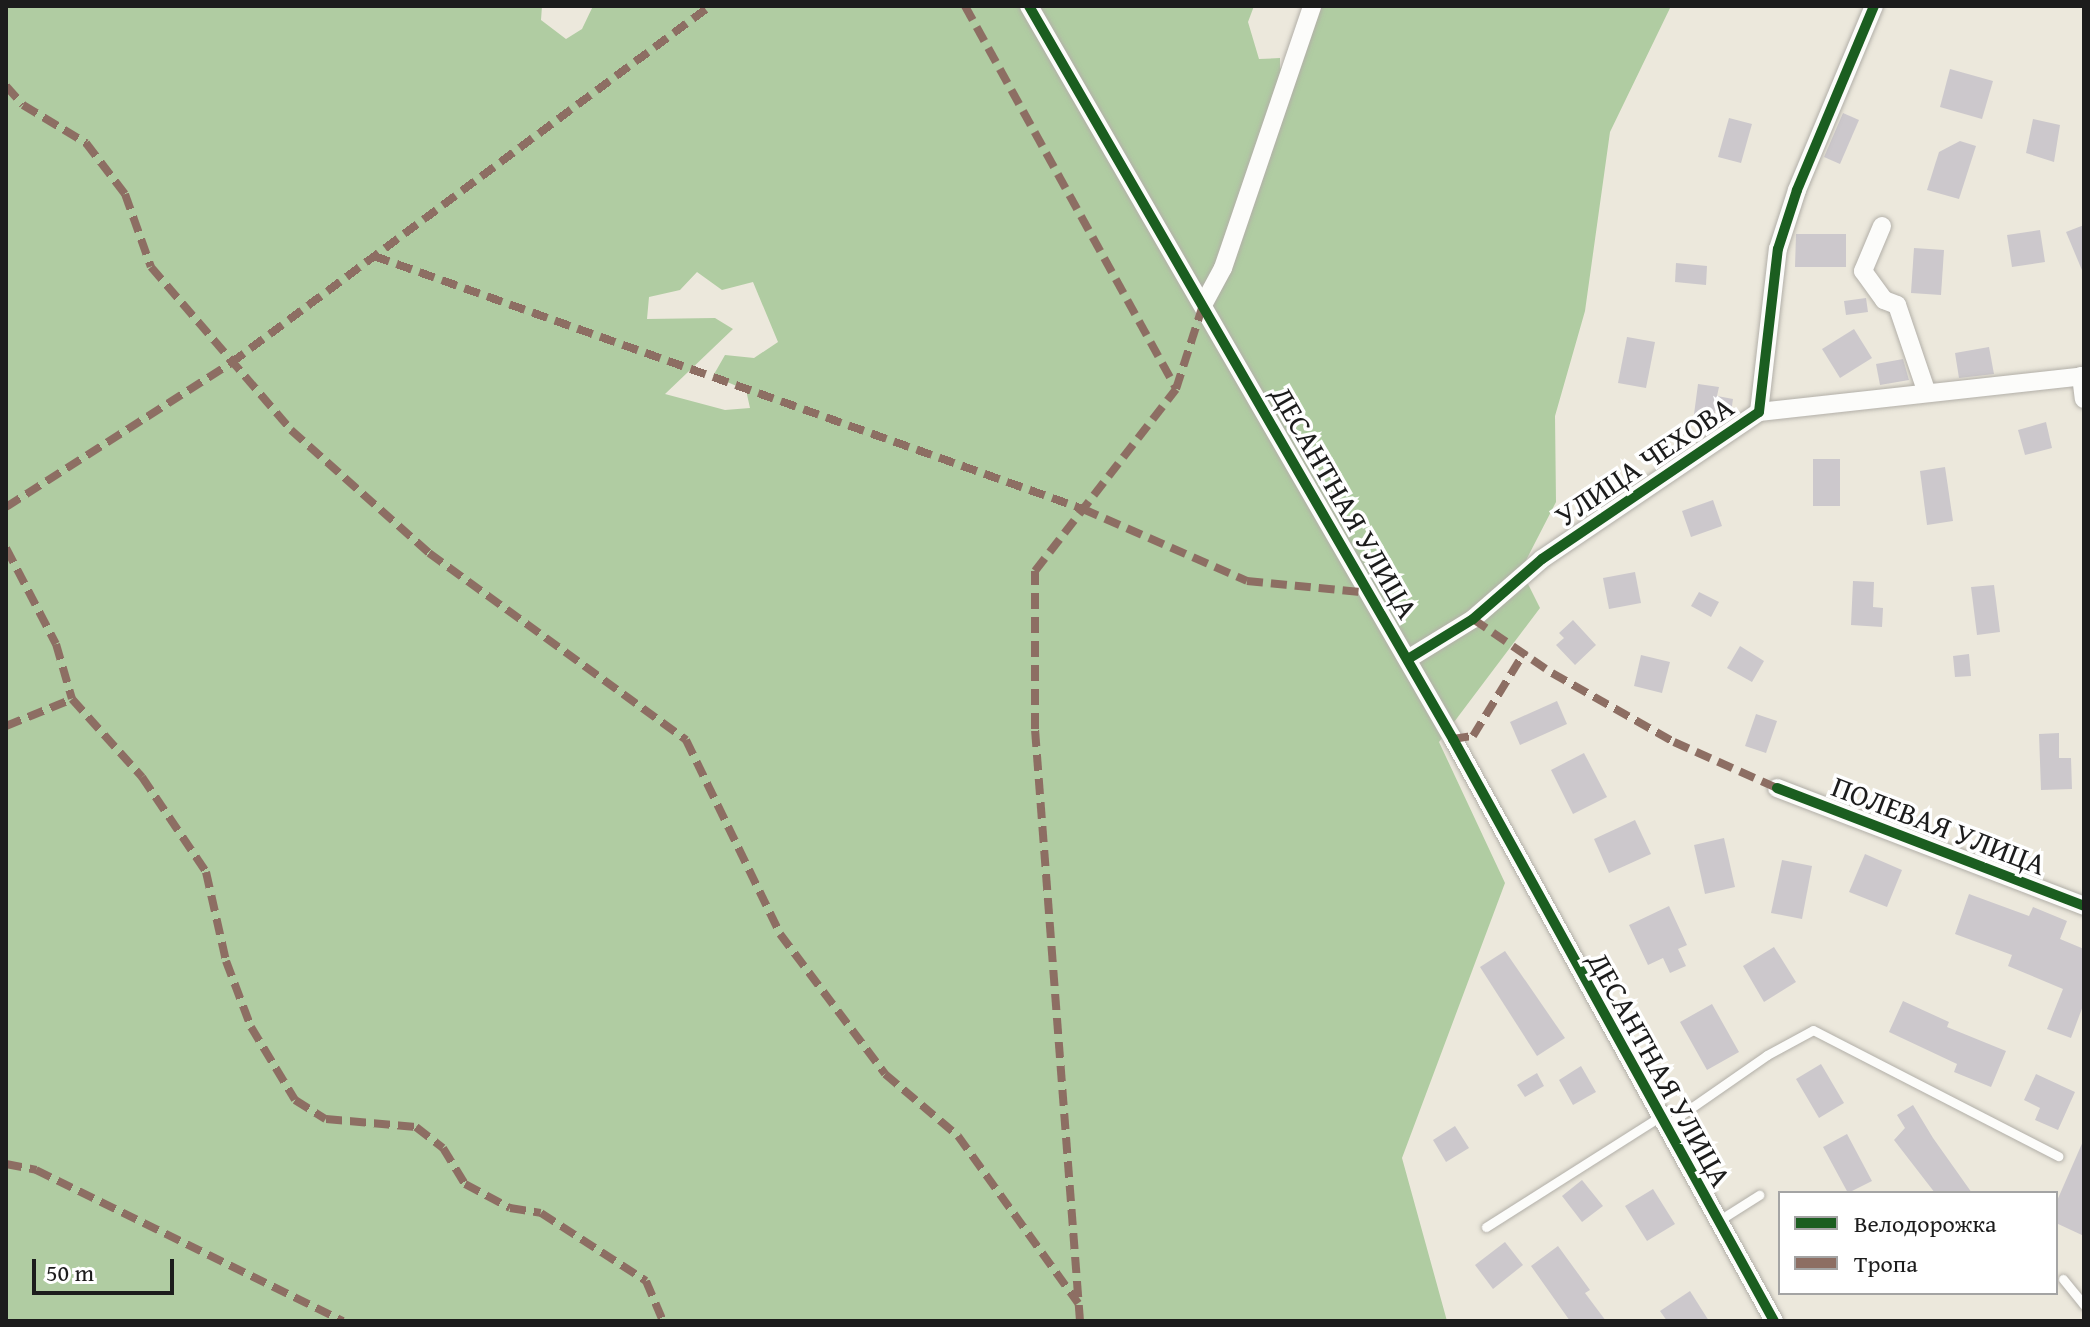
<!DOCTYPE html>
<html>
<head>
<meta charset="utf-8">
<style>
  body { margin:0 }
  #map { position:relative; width:2090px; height:1327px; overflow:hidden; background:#ece8dc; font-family:"Gentium Book Plus",serif }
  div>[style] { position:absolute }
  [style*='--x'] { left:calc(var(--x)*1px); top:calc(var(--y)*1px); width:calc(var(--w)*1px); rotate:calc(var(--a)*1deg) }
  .forest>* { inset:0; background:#b0cca2 }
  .building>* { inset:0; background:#ccc8cc }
  .roads { filter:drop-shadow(0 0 2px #b2afa8) drop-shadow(0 0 2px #b2afa8) }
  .lane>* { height:9px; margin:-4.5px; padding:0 4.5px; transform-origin:4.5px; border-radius:4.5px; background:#fcfcfa }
  .street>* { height:18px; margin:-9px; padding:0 9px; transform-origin:9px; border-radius:9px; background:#fcfcfa }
  .quiet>* { height:8px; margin-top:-4px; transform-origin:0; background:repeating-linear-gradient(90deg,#8d6e63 0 16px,transparent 0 24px) }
  .cycleway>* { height:10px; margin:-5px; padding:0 5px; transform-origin:5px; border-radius:5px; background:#1b5e20 }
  span { translate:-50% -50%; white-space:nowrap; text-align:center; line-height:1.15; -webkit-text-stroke:7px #fff; paint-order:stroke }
  .street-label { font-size:30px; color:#1c1c1c }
  .frame { position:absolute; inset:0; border:8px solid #1c1c1c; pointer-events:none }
  .legend { position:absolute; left:1778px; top:1191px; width:280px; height:104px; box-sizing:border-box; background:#fff; border:2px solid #a4a4a4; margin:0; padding:10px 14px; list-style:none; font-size:24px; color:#1c1c1c }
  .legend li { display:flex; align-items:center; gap:16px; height:40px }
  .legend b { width:40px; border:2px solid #a4a4a4 }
  .scale { position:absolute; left:32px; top:1259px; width:142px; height:36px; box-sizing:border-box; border:4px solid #1c1c1c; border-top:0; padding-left:10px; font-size:24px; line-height:28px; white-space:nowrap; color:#1c1c1c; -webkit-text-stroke:6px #fff; paint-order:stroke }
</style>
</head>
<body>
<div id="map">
  <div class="forest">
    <i style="clip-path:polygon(evenodd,6px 6px,542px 6px,541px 20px,566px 39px,582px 29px,593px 6px,1254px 6px,1248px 22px,1259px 59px,1280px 58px,1280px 69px,1301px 41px,1311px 6px,1671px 6px,1610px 132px,1585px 311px,1555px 416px,1556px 502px,1521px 570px,1540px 608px,1439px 742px,1505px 883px,1402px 1158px,1447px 1321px,6px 1321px,6px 6px,697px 272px,722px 290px,753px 282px,778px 342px,754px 358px,725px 355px,713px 376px,746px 390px,750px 408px,725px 410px,665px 394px,733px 329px,715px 318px,647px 319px,649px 297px,680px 290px,697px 272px)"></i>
  </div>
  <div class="building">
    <i style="clip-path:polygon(1950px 69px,1993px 81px,1982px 119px,1940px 107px)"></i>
    <i style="clip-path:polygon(1843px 113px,1859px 120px,1840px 164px,1824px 157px)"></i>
    <i style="clip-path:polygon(1729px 118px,1752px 124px,1741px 163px,1718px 157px)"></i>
    <i style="clip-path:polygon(2033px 119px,2060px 125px,2054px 162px,2026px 153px)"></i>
    <i style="clip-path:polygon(1960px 141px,1976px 146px,1959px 199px,1927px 190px,1939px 152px)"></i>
    <i style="clip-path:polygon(2084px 225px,2084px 275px,2066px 232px)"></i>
    <i style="clip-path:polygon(2040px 230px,2045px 262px,2012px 267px,2007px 235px)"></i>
    <i style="clip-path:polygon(1796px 234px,1846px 234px,1846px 267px,1795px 267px)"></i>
    <i style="clip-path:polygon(1914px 248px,1944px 250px,1941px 295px,1911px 293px)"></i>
    <i style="clip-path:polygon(1676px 263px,1707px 266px,1706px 285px,1675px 282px)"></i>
    <i style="clip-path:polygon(1866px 298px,1868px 312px,1846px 315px,1844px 301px)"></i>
    <i style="clip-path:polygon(1854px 329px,1872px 358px,1840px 378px,1822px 349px)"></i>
    <i style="clip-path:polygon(1627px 337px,1655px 342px,1646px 388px,1618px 383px)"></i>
    <i style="clip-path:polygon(1989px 347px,1994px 374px,1959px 378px,1955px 353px)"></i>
    <i style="clip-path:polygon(1903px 359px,1909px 380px,1880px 385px,1876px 364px)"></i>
    <i style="clip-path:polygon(1698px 384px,1719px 387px,1717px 396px,1733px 399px,1731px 413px,1715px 411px,1713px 425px,1693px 422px)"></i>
    <i style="clip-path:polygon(2046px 422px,2052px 448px,2025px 455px,2018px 430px)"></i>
    <i style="clip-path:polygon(1813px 459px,1840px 459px,1840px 506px,1813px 506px)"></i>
    <i style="clip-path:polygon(1945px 467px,1953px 521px,1927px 525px,1920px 471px)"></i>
    <i style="clip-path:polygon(1713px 500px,1722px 526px,1691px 537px,1682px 511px)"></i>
    <i style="clip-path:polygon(1635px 572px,1641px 603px,1609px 609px,1603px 578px)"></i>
    <i style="clip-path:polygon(1853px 581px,1874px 582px,1873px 607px,1883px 608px,1882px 627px,1851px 625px)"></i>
    <i style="clip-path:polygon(1994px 585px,2000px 632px,1977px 635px,1971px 587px)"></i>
    <i style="clip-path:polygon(1699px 592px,1719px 602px,1711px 617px,1691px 606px)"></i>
    <i style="clip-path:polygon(1573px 620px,1596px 645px,1575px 665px,1556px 645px,1564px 638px,1559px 633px)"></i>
    <i style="clip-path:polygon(1740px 646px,1764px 661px,1752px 682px,1727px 668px)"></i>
    <i style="clip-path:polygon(1969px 654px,1971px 676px,1955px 677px,1953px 656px)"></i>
    <i style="clip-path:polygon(1641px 655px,1670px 662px,1662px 693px,1634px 686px)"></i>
    <i style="clip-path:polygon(1557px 701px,1567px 724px,1520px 745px,1510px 722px)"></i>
    <i style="clip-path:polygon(1756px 714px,1777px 721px,1766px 753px,1745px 746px)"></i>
    <i style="clip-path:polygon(2059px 733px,2059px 758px,2071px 758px,2072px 789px,2041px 790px,2039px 734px)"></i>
    <i style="clip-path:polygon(1584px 753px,1607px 797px,1573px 814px,1551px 770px)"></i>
    <i style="clip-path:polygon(1635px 820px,1651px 854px,1609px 873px,1594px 839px)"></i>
    <i style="clip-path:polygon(1724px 838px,1735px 887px,1705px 894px,1694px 845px)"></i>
    <i style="clip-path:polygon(1865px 854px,1902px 870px,1887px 907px,1849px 892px)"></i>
    <i style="clip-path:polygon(1782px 860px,1812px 866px,1802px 919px,1771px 913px)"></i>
    <i style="clip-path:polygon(1969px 894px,2029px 916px,2033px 907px,2067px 921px,2060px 939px,2084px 949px,2084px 1003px,2071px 1038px,2047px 1029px,2063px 989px,2008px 966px,2012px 955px,1955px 934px)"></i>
    <i style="clip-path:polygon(1669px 906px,1687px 945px,1678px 949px,1686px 966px,1670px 973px,1663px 958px,1648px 965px,1629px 925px)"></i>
    <i style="clip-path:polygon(1774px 947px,1796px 982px,1764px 1002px,1743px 966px)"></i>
    <i style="clip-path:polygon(1505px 951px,1565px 1038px,1537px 1056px,1480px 967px)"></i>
    <i style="clip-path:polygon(1903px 1001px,1949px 1022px,1947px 1027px,2006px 1051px,1991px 1087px,1954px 1072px,1957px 1064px,1889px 1032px)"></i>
    <i style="clip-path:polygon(1712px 1004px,1739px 1052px,1707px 1070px,1680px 1022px)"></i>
    <i style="clip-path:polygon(1821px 1064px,1844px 1103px,1819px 1118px,1796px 1079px)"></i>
    <i style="clip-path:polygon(1581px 1066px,1596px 1092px,1573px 1105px,1559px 1080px)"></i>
    <i style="clip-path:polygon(1537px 1073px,1544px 1086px,1525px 1097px,1517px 1085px)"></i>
    <i style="clip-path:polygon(2036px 1074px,2075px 1092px,2058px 1130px,2035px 1120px,2040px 1108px,2024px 1100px)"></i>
    <i style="clip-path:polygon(1913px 1105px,1933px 1138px,1972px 1193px,1935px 1193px,1894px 1140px,1905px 1128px,1897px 1115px)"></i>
    <i style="clip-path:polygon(1455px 1126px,1469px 1148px,1446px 1162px,1433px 1140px)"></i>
    <i style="clip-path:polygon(1847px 1134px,1872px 1181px,1848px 1193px,1823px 1147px)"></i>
    <i style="clip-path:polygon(2084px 1139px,2084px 1236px,2056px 1223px,2056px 1203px)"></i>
    <i style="clip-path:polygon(1582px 1180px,1603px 1206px,1582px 1222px,1562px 1196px)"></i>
    <i style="clip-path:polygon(1653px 1189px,1675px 1224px,1647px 1241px,1625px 1206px)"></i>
    <i style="clip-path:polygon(1505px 1242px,1523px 1265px,1493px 1289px,1475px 1265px)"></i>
    <i style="clip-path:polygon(1558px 1246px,1590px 1290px,1585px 1293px,1606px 1321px,1570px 1321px,1531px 1266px)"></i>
    <i style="clip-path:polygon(1690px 1291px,1709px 1321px,1667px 1321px,1660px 1311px)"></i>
  </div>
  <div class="roads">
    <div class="lane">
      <i style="--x:1665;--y:1126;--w:124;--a:-34.8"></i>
      <i style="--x:1767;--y:1055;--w:52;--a:-28.5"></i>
      <i style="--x:1813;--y:1030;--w:276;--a:27.2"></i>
      <i style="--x:1718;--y:1221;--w:49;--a:-32.4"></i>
      <i style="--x:1486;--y:1227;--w:204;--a:-32.4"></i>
      <i style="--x:2063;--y:1279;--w:33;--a:51"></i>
    </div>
    <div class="street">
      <i style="--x:1029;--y:6;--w:847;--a:59.95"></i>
      <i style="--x:1453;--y:739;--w:665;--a:61.12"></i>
      <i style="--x:1882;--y:226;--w:49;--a:112.9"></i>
      <i style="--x:1863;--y:271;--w:36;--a:54"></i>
      <i style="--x:1884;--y:300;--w:14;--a:21"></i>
      <i style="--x:1897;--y:305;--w:93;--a:71.2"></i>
      <i style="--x:1203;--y:305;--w:42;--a:-61.6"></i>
      <i style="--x:1223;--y:268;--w:277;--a:-71.2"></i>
      <i style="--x:2081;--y:376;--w:23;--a:83"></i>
      <i style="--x:1759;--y:412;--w:327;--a:-6.3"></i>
      <i style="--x:1408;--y:659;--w:76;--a:-31.6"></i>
      <i style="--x:1473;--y:619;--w:91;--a:-41"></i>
      <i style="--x:1542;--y:559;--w:262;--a:-34.1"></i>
      <i style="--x:1759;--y:412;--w:164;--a:-83.4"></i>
      <i style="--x:1778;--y:249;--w:62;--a:-72.1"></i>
      <i style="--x:1797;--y:190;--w:199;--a:-67.3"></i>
      <i style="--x:1777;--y:788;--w:329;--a:21"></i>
    </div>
  </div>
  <div class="quiet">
    <i style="--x:965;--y:6;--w:437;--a:61.1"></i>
    <i style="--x:6;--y:86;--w:25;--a:48"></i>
    <i style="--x:23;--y:105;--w:74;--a:31.1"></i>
    <i style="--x:86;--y:143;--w:64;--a:52.6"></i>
    <i style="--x:125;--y:194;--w:77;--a:70.4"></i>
    <i style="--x:151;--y:267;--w:215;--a:49.3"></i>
    <i style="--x:291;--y:430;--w:185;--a:41.7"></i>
    <i style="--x:429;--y:553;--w:318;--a:36"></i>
    <i style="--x:686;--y:740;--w:216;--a:64.1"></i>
    <i style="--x:780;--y:934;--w:175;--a:53.1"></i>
    <i style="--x:885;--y:1074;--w:96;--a:40.3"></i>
    <i style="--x:958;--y:1136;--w:206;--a:54.3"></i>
    <i style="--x:374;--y:256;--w:753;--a:19.64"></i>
    <i style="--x:1083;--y:509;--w:179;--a:23.7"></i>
    <i style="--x:1247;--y:581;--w:124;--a:5.6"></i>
    <i style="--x:6;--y:507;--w:267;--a:-32.6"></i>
    <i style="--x:231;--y:363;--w:597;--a:-36.7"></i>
    <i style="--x:6;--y:548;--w:108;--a:62.5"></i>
    <i style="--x:56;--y:644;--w:57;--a:73.8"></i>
    <i style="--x:1473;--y:619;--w:96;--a:34.4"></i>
    <i style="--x:1552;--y:673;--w:140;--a:29.5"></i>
    <i style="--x:1674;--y:742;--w:113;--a:24.1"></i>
    <i style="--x:6;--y:726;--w:71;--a:-22.2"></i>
    <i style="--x:72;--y:699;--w:105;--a:48.1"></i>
    <i style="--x:142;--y:777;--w:115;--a:56"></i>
    <i style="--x:206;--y:872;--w:91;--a:77.3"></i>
    <i style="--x:226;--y:961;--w:71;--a:69.3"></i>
    <i style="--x:251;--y:1027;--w:85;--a:58.9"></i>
    <i style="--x:295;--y:1100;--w:36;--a:32"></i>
    <i style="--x:326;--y:1119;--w:90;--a:5.1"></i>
    <i style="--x:416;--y:1127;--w:34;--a:38"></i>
    <i style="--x:443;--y:1148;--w:42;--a:58.6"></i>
    <i style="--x:465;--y:1184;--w:51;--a:28.1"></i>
    <i style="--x:510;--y:1208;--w:31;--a:9"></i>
    <i style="--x:541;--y:1213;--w:125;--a:32.9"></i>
    <i style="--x:646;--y:1281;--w:43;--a:67"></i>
    <i style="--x:1453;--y:739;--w:20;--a:-9"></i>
    <i style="--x:1473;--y:736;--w:100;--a:-58.5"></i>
    <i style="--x:6;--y:1164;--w:31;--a:11"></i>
    <i style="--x:36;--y:1170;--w:342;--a:26.2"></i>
    <i style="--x:1080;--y:1321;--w:594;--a:-94.35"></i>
    <i style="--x:1035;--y:729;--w:158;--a:-90"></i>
    <i style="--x:1035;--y:571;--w:230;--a:-52.2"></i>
    <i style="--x:1176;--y:389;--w:88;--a:-72.2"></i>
  </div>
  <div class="cycleway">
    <i style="--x:1029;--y:6;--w:847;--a:59.95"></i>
    <i style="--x:1453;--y:739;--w:665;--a:61.12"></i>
    <i style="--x:1408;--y:659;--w:76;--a:-31.6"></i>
    <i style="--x:1473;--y:619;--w:91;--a:-41"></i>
    <i style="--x:1542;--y:559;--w:262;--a:-34.1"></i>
    <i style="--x:1759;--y:412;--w:164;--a:-83.4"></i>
    <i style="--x:1778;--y:249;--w:62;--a:-72.1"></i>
    <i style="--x:1797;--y:190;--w:199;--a:-67.3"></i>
    <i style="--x:1777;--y:788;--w:329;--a:21"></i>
  </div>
  <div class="street-label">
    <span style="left:1644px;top:461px;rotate:-34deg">УЛИЦА ЧЕХОВА</span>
    <span style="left:1345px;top:502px;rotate:60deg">ДЕСАНТНАЯ УЛИЦА</span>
    <span style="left:1939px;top:825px;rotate:21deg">ПОЛЕВАЯ УЛИЦА</span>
    <span style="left:1660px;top:1069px;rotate:61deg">ДЕСАНТНАЯ УЛИЦА</span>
  </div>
  <div class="frame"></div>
  <ul class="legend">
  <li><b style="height:10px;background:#1b5e20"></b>Велодорожка</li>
  <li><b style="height:10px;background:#8d6e63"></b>Тропа</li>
  </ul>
  <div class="scale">50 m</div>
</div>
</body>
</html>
